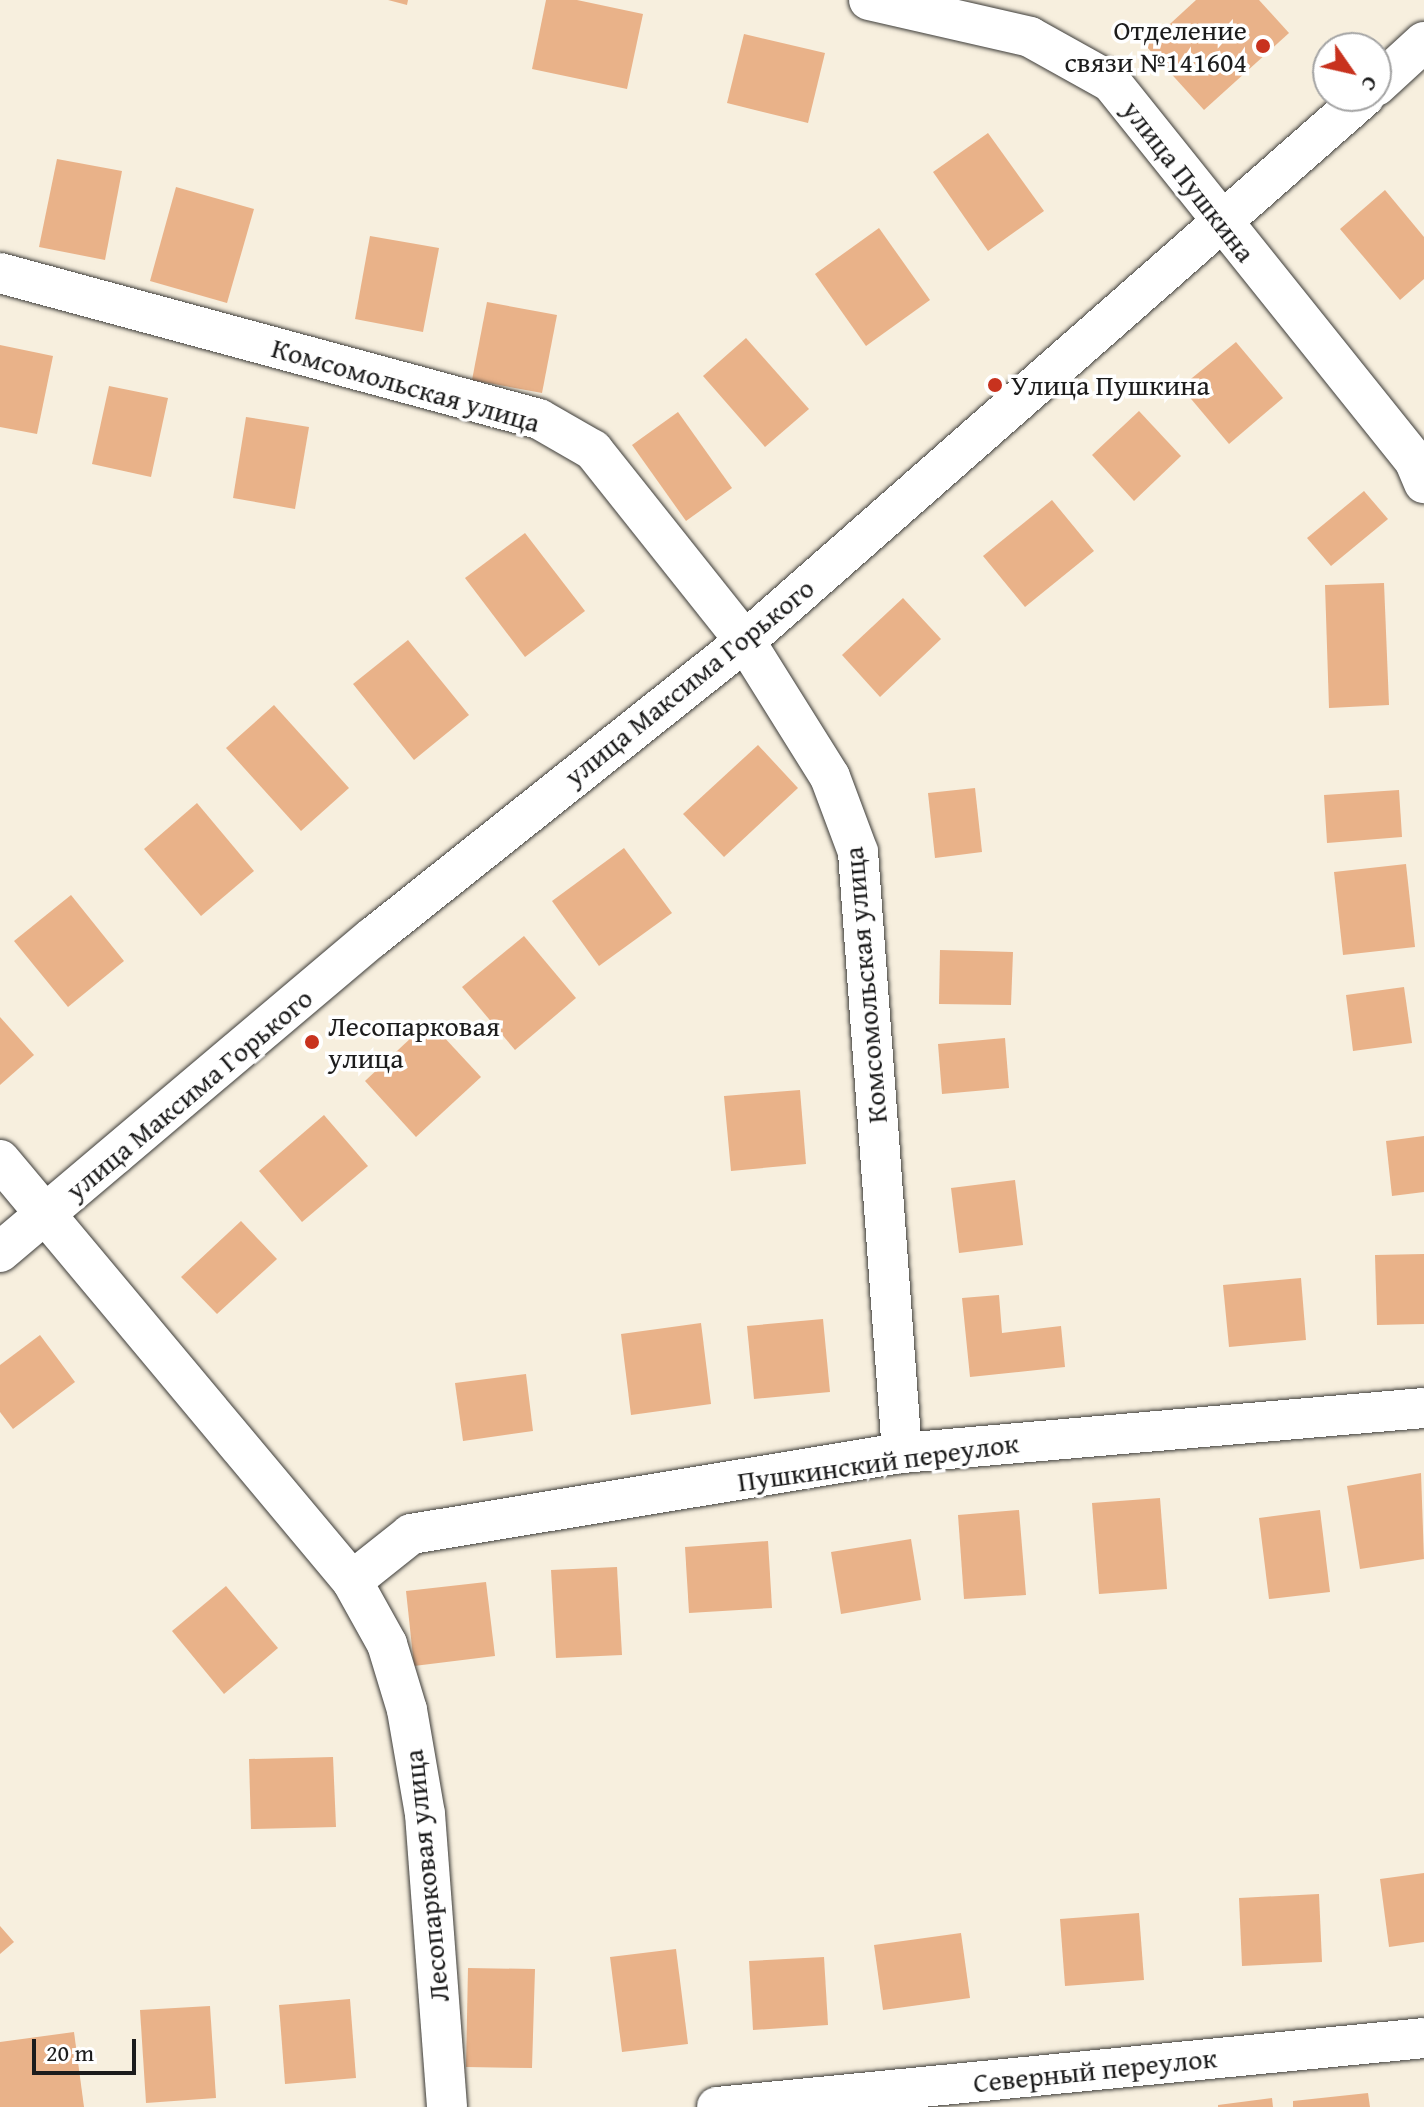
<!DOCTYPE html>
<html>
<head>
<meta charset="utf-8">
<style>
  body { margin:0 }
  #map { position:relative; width:1424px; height:2107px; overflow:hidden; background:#f7efde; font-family:"Gentium Book Plus",serif }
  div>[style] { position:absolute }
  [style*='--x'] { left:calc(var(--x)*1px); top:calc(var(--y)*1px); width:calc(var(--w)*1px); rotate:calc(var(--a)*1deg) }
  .building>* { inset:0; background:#e9b289 }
  .roads { filter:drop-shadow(0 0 2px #3d3c39) drop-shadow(0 0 2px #3d3c39) }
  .minor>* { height:40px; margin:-20px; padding:0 20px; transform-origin:20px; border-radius:20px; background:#fff }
  .dots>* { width:22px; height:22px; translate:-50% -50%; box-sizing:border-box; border:4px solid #fff; border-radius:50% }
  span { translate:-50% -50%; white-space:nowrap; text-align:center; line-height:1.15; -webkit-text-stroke:7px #fff; paint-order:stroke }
  .poi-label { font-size:28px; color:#1c1c1c }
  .right { translate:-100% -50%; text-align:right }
  .left { translate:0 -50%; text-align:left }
  .street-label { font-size:28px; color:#1c1c1c }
  .north { position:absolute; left:1312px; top:32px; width:80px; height:80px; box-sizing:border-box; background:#fff; border:2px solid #a4a4a4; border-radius:50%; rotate:124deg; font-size:22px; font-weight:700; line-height:32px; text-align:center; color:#1c1c1c }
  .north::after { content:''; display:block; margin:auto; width:28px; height:36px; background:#c8321e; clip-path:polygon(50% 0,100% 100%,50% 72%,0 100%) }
  .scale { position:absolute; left:32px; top:2039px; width:104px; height:36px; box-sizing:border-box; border:4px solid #1c1c1c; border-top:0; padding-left:10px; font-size:24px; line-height:28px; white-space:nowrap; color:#1c1c1c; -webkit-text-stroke:6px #fff; paint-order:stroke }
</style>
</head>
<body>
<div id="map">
  <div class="building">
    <i style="clip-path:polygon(388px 0,408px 0,407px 5px)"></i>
    <i style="clip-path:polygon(546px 0,577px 0,643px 14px,627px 89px,532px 69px)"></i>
    <i style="clip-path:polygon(1196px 0,1259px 0,1289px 33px,1204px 110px,1146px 46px)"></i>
    <i style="clip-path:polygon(744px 34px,825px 53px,808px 123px,727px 103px)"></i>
    <i style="clip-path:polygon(988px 133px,1044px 211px,988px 251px,933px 172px)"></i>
    <i style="clip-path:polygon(57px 159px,122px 171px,105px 260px,39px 247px)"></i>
    <i style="clip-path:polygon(176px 187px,254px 209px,227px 303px,150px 281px)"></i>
    <i style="clip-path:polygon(1385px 190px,1424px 237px,1424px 279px,1400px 300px,1340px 229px)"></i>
    <i style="clip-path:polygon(879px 228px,930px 300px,866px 346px,815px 274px)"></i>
    <i style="clip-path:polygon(370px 236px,439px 248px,423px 332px,355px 319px)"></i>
    <i style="clip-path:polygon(487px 302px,557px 315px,542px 393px,472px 380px)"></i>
    <i style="clip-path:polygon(746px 338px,809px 409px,765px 447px,703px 376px)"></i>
    <i style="clip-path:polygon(1236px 342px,1283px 398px,1229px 444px,1181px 387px)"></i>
    <i style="clip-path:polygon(0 345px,53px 356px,37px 434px,0 427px)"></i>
    <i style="clip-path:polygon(109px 386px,168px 398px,151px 477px,92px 464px)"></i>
    <i style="clip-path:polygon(1139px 411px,1181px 456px,1134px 501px,1092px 455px)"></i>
    <i style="clip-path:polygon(678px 412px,732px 488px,686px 521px,632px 445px)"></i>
    <i style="clip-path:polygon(246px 417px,309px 427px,295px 509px,233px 498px)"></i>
    <i style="clip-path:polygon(1364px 491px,1388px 519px,1331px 566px,1307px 538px)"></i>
    <i style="clip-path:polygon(1052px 500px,1094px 551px,1025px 607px,983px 556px)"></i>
    <i style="clip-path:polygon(525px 533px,585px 611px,525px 657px,465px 578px)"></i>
    <i style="clip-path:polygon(1384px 583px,1389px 705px,1329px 708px,1325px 585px)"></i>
    <i style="clip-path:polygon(903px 598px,941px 639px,880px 697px,842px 655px)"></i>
    <i style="clip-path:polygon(408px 640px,469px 715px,414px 760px,353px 684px)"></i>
    <i style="clip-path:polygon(274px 705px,349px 788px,301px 831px,226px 748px)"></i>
    <i style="clip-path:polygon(758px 745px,798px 788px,724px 857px,683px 814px)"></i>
    <i style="clip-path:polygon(975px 788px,982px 852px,935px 858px,928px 793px)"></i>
    <i style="clip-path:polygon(1399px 790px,1402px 837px,1327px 843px,1324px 795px)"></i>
    <i style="clip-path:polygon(197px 803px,254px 871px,201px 916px,144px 849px)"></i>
    <i style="clip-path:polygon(624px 848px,672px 913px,599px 966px,552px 901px)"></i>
    <i style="clip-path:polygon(1406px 864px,1415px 947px,1343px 955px,1334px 872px)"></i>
    <i style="clip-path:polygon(71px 895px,124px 961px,68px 1007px,14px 941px)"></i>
    <i style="clip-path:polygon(524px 936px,576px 998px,515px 1050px,462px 987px)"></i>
    <i style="clip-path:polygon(940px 950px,1013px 952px,1011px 1005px,939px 1004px)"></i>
    <i style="clip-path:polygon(1404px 987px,1412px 1043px,1353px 1051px,1346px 995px)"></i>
    <i style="clip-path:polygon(0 1017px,34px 1055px,0 1085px)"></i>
    <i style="clip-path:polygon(429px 1021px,481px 1077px,416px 1137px,365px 1081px)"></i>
    <i style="clip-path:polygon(1005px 1038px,1009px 1088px,942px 1094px,938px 1044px)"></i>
    <i style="clip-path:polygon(800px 1090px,806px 1164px,731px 1171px,724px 1096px)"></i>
    <i style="clip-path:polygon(324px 1115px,368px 1166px,302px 1222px,259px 1171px)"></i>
    <i style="clip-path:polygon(1424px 1136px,1424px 1192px,1392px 1196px,1386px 1141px)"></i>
    <i style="clip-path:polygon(1015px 1180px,1023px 1245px,959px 1253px,951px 1188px)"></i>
    <i style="clip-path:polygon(241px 1221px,277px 1259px,217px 1314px,181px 1277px)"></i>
    <i style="clip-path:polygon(1424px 1254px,1424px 1324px,1377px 1325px,1375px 1255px)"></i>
    <i style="clip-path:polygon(1301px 1278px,1306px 1340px,1229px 1347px,1223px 1285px)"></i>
    <i style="clip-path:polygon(999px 1295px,1002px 1333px,1061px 1326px,1065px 1367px,970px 1377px,962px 1298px)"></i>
    <i style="clip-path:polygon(823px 1319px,830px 1392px,754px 1399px,747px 1326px)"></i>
    <i style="clip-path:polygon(701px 1323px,711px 1404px,631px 1415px,621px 1334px)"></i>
    <i style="clip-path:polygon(40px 1335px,75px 1382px,13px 1429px,0 1412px,0 1365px)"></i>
    <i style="clip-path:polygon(526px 1374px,533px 1431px,463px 1441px,455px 1383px)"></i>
    <i style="clip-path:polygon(1421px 1473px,1424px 1559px,1360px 1569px,1347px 1486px)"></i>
    <i style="clip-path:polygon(1160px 1498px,1167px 1589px,1099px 1594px,1092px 1503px)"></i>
    <i style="clip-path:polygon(1019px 1510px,1026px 1595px,964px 1599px,958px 1515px)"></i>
    <i style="clip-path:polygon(1320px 1510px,1330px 1592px,1269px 1599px,1259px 1518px)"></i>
    <i style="clip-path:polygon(911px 1539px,921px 1600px,841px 1614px,831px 1552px)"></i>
    <i style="clip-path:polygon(768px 1541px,772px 1608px,689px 1613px,685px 1547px)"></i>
    <i style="clip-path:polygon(617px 1567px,622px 1655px,556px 1658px,551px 1570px)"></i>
    <i style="clip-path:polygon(486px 1582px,495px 1656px,414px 1666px,406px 1591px)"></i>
    <i style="clip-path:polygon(226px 1586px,278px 1648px,224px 1694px,172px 1631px)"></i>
    <i style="clip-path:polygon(333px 1757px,336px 1827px,251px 1829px,249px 1759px)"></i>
    <i style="clip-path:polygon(1424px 1873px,1424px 1942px,1389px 1947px,1380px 1879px)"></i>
    <i style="clip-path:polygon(1319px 1894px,1322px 1962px,1242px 1966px,1239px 1898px)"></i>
    <i style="clip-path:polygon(1139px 1913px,1144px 1980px,1065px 1986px,1060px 1919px)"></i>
    <i style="clip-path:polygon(0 1926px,14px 1942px,0 1954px)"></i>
    <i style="clip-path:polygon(961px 1933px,970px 1998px,883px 2010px,874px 1945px)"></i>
    <i style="clip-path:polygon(676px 1949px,688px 2044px,622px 2052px,610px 1957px)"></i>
    <i style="clip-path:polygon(824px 1957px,828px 2025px,753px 2030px,749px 1961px)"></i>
    <i style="clip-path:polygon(468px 1968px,535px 1969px,532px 2068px,466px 2067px)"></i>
    <i style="clip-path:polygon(350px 1999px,356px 2078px,285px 2084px,279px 2005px)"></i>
    <i style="clip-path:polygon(210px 2006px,216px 2098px,146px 2103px,140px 2010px)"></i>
    <i style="clip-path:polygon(74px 2032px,84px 2107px,0 2107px,0 2042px)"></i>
    <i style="clip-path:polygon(1368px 2093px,1370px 2107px,1293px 2107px,1293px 2101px)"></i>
    <i style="clip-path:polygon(1272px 2098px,1273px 2107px,1218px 2107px,1218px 2105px)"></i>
  </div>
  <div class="roads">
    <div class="minor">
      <i style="--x:869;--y:0;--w:165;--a:12.9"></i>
      <i style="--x:1030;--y:37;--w:93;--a:29.1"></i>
      <i style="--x:1111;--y:82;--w:487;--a:51.3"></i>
      <i style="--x:1415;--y:462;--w:23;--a:67"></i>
      <i style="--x:1376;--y:86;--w:65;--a:-42.5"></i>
      <i style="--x:0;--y:273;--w:558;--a:15.16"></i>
      <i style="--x:539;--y:419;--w:62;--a:29.9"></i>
      <i style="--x:593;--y:450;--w:244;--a:51.5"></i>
      <i style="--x:745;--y:641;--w:160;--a:58"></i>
      <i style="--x:830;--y:777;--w:80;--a:69.5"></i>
      <i style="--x:858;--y:852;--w:603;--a:85.81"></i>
      <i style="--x:0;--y:1160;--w:549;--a:50.1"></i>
      <i style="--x:352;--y:1581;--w:72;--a:60.9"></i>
      <i style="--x:387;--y:1644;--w:69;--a:73.1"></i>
      <i style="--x:407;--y:1710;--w:106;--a:80.2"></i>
      <i style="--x:425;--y:1814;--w:294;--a:85.7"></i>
      <i style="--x:0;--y:1252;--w:487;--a:-40.2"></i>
      <i style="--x:372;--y:938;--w:477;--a:-38.5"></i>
      <i style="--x:745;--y:641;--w:825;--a:-41.32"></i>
      <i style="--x:352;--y:1581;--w:75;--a:-38.5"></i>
      <i style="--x:411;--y:1534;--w:498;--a:-9.4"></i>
      <i style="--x:902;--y:1453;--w:524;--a:-4.93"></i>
      <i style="--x:717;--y:2107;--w:710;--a:-5.57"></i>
    </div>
  </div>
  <div class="dots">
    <i style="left:1263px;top:46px;background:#c8321e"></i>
    <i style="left:995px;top:385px;background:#c8321e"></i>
    <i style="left:312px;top:1042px;background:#c8321e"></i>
  </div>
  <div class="poi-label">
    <span class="right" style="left:1247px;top:46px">Отделение<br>связи №141604</span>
    <span class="left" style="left:1011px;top:385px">Улица Пушкина</span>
    <span class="left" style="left:328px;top:1042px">Лесопарковая<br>улица</span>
  </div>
  <div class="street-label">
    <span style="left:1189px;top:181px;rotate:52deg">улица Пушкина</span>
    <span style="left:406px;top:385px;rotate:16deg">Комсомольская улица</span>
    <span style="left:689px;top:682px;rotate:-39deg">улица Максима Горького</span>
    <span style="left:865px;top:985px;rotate:-95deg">Комсомольская улица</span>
    <span style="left:189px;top:1094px;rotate:-40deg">улица Максима Горького</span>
    <span style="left:878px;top:1462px;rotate:-8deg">Пушкинский переулок</span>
    <span style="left:426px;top:1876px;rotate:-96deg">Лесопарковая улица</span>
    <span style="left:1095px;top:2070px;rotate:-6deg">Северный переулок</span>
  </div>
  <div class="north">С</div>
  <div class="scale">20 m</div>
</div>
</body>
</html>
